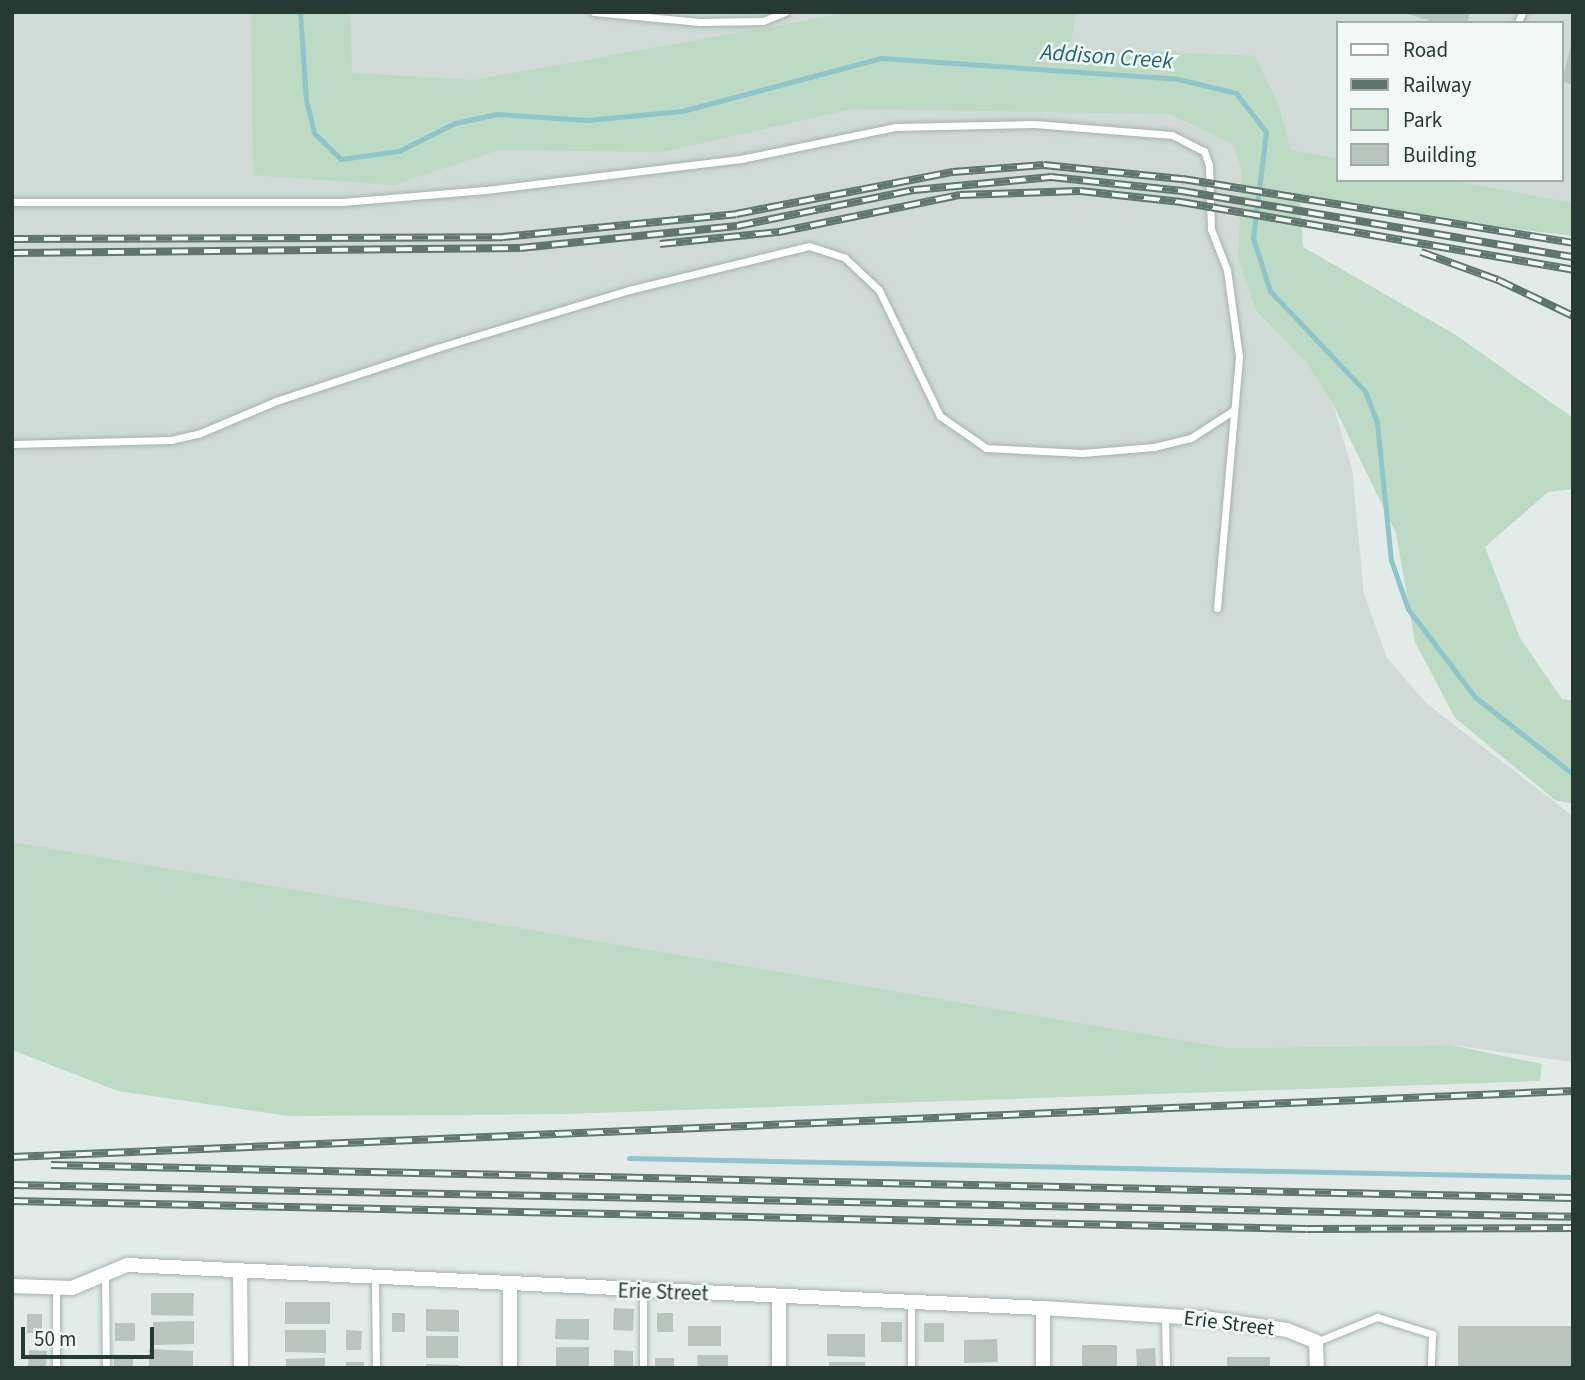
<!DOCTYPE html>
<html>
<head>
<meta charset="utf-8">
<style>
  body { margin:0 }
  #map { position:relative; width:1585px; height:1380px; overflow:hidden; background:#e2ebe7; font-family:"Source Sans 3",sans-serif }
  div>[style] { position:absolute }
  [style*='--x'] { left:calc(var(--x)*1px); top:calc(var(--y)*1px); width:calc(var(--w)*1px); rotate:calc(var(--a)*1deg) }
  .built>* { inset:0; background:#d0dad6 }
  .green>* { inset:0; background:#bddac4 }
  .stream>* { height:5px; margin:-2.5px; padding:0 2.5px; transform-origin:2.5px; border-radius:2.5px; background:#8fc4ca }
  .building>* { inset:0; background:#b8c5bf }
  .roads { filter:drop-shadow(0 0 2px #a5b2ad) drop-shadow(0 0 2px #a5b2ad) }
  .lane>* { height:7px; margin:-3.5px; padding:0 3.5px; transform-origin:3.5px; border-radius:3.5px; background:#fff }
  .street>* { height:14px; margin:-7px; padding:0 7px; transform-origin:7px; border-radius:7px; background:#fff }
  .rail>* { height:8px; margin-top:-4px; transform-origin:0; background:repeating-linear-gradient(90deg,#f2f8f5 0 16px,#5e766e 0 32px); box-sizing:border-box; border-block:2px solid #5e766e }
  span { translate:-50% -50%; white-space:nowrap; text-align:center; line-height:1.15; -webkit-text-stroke:5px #f2f8f5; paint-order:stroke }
  .street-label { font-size:21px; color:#243a33 }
  .water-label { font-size:23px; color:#246670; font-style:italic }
  .frame { position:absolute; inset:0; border:14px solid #243a33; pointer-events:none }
  .legend { position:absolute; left:1336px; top:21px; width:228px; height:161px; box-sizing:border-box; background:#f2f8f5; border:2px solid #a0aca7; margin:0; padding:9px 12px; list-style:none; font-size:21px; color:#243a33 }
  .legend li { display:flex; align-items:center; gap:14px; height:35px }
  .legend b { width:35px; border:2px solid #a0aca7 }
  .scale { position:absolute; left:21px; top:1327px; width:133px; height:32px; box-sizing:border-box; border:4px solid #243a33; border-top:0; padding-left:9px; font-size:21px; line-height:24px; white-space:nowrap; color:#243a33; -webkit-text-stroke:5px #f2f8f5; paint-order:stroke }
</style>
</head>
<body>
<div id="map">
  <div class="built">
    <i style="clip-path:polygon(evenodd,12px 12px,1573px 12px,1573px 236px,1242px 184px,1238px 258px,1256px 311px,1305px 361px,1333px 404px,1352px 469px,1364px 594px,1387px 658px,1427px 704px,1573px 816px,1573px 1062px,1451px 1045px,1227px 1048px,12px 851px,12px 12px,1338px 23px,1562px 23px,1562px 180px,1338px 180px,1338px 23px)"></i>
  </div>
  <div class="green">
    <i style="clip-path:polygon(251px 12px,350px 12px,352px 73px,474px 80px,853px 12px,1076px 12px,1070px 48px,1255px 56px,1277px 101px,1291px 150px,1338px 159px,1338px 180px,1448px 180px,1573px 203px,1573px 236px,1300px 203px,1303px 247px,1456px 335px,1573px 418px,1573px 489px,1548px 492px,1485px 547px,1520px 638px,1562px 699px,1573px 701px,1573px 804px,1555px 800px,1455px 718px,1415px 642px,1396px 533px,1333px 404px,1305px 361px,1256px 311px,1238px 258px,1242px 171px,1233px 144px,1170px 114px,852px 109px,662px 152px,499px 150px,393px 185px,253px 175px)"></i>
    <i style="clip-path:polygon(12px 842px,1227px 1048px,1451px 1045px,1542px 1064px,1540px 1081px,565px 1114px,289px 1116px,118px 1091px,12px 1050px)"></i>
  </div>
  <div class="stream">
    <i style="--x:300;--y:12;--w:88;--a:86.1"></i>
    <i style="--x:306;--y:100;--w:34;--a:76"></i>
    <i style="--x:314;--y:133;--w:37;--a:44"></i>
    <i style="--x:341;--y:159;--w:59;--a:-7.9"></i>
    <i style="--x:399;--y:151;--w:63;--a:-26.6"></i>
    <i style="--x:455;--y:123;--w:43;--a:-12.1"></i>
    <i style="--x:497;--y:114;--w:90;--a:3.8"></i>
    <i style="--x:587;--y:120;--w:95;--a:-5.4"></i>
    <i style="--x:682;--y:111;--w:206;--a:-14.9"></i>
    <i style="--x:881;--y:58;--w:298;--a:4"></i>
    <i style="--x:1178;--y:79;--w:60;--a:13.6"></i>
    <i style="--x:1236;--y:93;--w:49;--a:52.4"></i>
    <i style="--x:1266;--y:132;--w:107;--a:97"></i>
    <i style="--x:1253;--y:238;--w:56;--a:72.2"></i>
    <i style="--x:1270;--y:291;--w:138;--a:46.5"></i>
    <i style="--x:1365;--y:391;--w:34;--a:69"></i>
    <i style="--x:1377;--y:423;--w:138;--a:84.2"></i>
    <i style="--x:1391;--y:560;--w:52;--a:70.9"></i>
    <i style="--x:1408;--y:609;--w:111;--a:52.7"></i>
    <i style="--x:1475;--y:697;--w:125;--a:38.2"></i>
    <i style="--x:629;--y:1158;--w:944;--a:1.15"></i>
  </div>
  <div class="building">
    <i style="clip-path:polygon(1470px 12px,1467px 23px,1436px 23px,1406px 13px)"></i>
    <i style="clip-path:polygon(1572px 41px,1573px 41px,1573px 85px,1562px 81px)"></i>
    <i style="clip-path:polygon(151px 1293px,194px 1293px,193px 1316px,151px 1315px)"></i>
    <i style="clip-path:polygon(285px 1302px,330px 1302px,330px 1324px,285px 1324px)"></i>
    <i style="clip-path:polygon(614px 1308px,634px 1309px,633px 1331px,613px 1330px)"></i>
    <i style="clip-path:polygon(426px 1309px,459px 1310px,459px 1332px,426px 1331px)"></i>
    <i style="clip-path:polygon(392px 1313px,405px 1313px,405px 1332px,392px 1332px)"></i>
    <i style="clip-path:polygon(657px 1313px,673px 1313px,673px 1332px,657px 1332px)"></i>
    <i style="clip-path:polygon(27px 1314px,42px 1314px,42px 1333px,27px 1333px)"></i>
    <i style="clip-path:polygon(556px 1319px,589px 1319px,589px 1340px,555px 1339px)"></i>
    <i style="clip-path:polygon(194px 1321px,194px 1344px,154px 1345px,153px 1322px)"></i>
    <i style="clip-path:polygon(881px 1322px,902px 1322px,902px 1342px,881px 1342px)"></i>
    <i style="clip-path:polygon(115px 1323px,135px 1323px,135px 1341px,115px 1341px)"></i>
    <i style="clip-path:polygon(924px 1323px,944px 1323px,944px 1342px,924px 1342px)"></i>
    <i style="clip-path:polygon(688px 1326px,721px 1326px,721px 1346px,688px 1346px)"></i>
    <i style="clip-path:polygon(1458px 1326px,1573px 1326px,1573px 1368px,1458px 1368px)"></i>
    <i style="clip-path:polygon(285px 1330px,326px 1330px,326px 1353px,285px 1352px)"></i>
    <i style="clip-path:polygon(346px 1330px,362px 1331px,361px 1350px,346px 1350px)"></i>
    <i style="clip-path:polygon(827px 1334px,865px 1334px,865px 1357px,827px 1356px)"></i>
    <i style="clip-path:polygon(426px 1336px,458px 1336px,458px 1358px,426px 1358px)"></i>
    <i style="clip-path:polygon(997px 1339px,998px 1362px,964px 1363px,964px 1340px)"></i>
    <i style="clip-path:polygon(1082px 1345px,1117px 1345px,1117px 1368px,1082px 1368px)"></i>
    <i style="clip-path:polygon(556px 1347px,589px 1347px,589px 1368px,556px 1368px)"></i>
    <i style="clip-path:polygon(1155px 1348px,1156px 1368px,1137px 1368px,1136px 1349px)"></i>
    <i style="clip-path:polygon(149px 1349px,193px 1351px,193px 1368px,149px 1368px)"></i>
    <i style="clip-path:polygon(29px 1350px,47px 1351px,46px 1368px,28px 1367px)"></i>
    <i style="clip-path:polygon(614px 1350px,633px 1351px,633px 1368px,614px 1368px)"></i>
    <i style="clip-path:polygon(697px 1355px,728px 1355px,728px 1368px,698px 1368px)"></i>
    <i style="clip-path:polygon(1227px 1357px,1270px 1357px,1270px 1368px,1227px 1368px)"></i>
    <i style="clip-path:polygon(325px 1358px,325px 1368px,286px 1368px,286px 1359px)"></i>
    <i style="clip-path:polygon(655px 1358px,674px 1358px,674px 1368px,655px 1368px)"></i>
    <i style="clip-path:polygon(114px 1359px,133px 1359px,133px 1368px,114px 1368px)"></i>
    <i style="clip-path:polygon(346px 1362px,364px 1362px,364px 1368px,346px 1368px)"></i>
    <i style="clip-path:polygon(829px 1362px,865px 1362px,865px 1368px,829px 1368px)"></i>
    <i style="clip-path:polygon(426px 1364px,459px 1365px,459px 1368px,426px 1368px)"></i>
  </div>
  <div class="roads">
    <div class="lane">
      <i style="--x:594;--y:12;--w:106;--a:5.4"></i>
      <i style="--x:700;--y:22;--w:63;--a:-0.9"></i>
      <i style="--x:763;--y:21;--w:24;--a:-22"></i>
      <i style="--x:1518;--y:23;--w:12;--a:-70"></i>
      <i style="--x:12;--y:202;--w:330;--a:0"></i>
      <i style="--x:342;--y:202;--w:144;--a:-4.8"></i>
      <i style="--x:485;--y:190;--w:258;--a:-6.9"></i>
      <i style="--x:741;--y:159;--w:157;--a:-11.7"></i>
      <i style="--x:895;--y:127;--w:139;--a:-1.2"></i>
      <i style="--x:1034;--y:124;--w:138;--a:4.6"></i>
      <i style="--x:1172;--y:135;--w:36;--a:27"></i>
      <i style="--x:1204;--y:151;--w:15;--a:70"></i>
      <i style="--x:1209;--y:165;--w:64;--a:88.2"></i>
      <i style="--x:1211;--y:229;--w:44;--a:68.7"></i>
      <i style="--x:1227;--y:270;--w:88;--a:82.1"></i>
      <i style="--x:1239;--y:357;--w:252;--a:95"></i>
      <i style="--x:12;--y:444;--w:159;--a:-1.4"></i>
      <i style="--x:171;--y:440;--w:28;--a:-13"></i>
      <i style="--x:198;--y:434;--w:85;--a:-22.9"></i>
      <i style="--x:276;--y:401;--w:169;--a:-18.2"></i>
      <i style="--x:437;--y:348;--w:201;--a:-16.8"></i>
      <i style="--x:629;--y:290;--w:185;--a:-13.7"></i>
      <i style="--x:809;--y:246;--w:38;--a:18"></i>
      <i style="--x:845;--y:258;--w:47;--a:43.3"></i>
      <i style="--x:879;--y:290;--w:140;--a:64.2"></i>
      <i style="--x:940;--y:416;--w:56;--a:34.8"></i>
      <i style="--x:986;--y:448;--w:96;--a:3"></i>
      <i style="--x:1082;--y:453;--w:72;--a:-4.8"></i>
      <i style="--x:1154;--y:447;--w:38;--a:-14"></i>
      <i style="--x:1191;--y:438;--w:51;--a:-33.1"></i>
      <i style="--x:105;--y:1275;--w:93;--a:89.4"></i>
      <i style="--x:375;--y:1279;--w:89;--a:89.4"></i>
      <i style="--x:56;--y:1289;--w:79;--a:90"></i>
      <i style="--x:643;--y:1292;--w:76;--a:90"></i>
      <i style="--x:911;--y:1302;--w:66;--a:90"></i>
      <i style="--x:1165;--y:1316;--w:52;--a:88.9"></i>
      <i style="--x:1316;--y:1342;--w:66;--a:-22.3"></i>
      <i style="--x:1377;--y:1317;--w:58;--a:17.2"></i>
      <i style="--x:1432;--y:1334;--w:34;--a:92"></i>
    </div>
    <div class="street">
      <i style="--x:240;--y:1270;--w:98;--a:89.4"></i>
      <i style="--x:510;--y:1284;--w:84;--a:90"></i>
      <i style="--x:12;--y:1286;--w:60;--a:1.9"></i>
      <i style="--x:72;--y:1288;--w:60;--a:-22.7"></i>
      <i style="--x:127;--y:1265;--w:917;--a:2.69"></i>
      <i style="--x:1043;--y:1308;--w:168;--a:3.7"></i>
      <i style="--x:1211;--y:1319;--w:77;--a:8.2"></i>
      <i style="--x:1287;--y:1330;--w:31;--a:22"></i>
      <i style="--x:1316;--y:1342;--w:26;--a:88"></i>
      <i style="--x:779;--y:1296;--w:72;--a:90"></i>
      <i style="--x:1043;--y:1308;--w:60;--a:90"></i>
    </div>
  </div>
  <div class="rail">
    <i style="--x:12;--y:239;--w:491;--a:-0.2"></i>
    <i style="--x:503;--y:237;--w:234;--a:-5.6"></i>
    <i style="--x:736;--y:214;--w:221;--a:-11"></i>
    <i style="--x:953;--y:172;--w:91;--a:-4.4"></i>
    <i style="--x:1044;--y:165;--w:140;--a:5.8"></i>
    <i style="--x:1183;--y:179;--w:395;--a:9.3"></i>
    <i style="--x:660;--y:244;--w:120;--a:-5.8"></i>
    <i style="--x:779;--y:232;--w:185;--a:-11.6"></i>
    <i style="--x:960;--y:195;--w:120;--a:-1.9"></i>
    <i style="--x:1080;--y:191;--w:102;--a:6.2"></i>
    <i style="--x:1181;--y:202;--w:398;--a:9.8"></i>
    <i style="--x:1421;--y:252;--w:82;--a:20"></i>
    <i style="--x:1498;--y:280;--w:83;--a:25.6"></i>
    <i style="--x:12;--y:253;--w:508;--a:-0.56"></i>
    <i style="--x:520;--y:248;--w:218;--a:-5.8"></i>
    <i style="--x:737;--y:226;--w:181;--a:-11.5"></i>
    <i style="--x:914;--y:190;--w:138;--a:-5.4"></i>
    <i style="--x:1051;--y:177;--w:132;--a:6.1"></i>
    <i style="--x:1182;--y:191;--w:397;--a:9.6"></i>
    <i style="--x:12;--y:1157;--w:1562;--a:-2.42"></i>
    <i style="--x:51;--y:1165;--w:1522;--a:1.24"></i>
    <i style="--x:12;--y:1185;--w:1561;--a:1.17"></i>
    <i style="--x:12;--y:1201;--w:1295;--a:1.24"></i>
    <i style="--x:1307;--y:1229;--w:266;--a:-0.2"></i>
  </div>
  <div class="street-label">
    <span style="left:663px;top:1292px;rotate:2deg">Erie Street</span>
    <span style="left:1229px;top:1323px;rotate:7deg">Erie Street</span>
  </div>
  <div class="water-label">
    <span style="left:1107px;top:57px;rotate:4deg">Addison Creek</span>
  </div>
  <div class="frame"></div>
  <ul class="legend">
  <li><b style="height:9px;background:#fff"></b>Road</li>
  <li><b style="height:9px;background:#5e766e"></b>Railway</li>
  <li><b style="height:19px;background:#bddac4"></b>Park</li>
  <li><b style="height:19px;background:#b8c5bf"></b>Building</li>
  </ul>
  <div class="scale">50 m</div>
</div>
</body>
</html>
